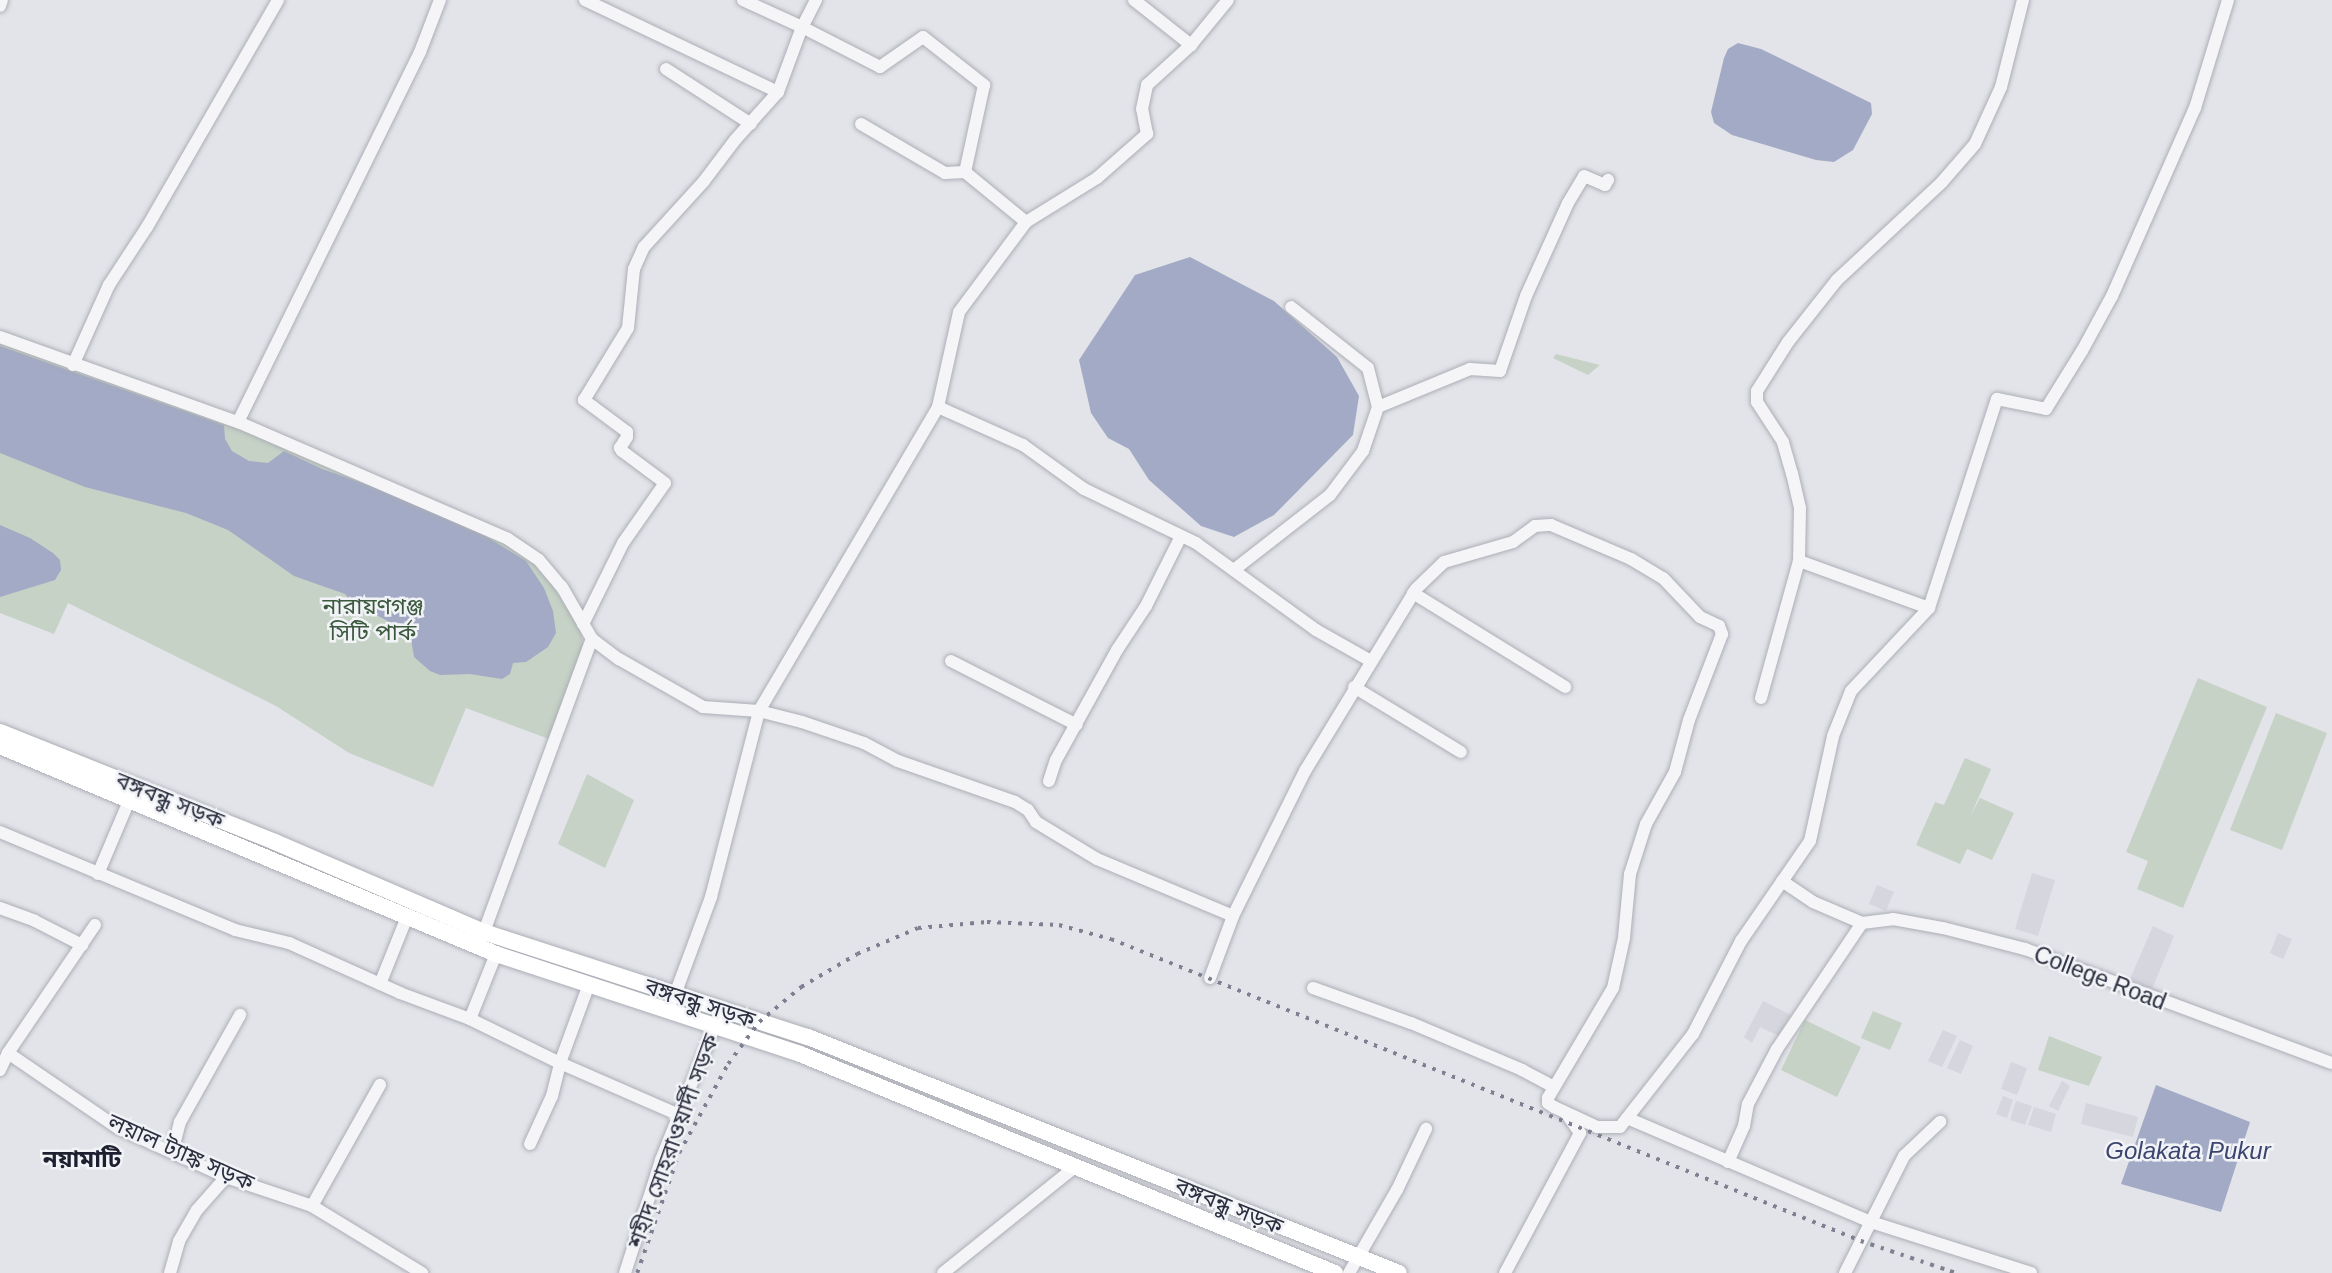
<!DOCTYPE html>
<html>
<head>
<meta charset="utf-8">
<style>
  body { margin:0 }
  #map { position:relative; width:2332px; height:1273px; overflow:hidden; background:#e3e4e9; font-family:Arial,"Noto Sans Bengali",sans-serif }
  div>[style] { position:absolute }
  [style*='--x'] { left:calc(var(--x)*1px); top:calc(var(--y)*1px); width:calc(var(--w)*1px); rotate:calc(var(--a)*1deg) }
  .built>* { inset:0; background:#d5d6de }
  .green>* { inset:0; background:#c5d2c5 }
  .water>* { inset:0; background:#a2aac5 }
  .roads { filter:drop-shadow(0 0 2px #acaeb6) drop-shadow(0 0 2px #acaeb6) }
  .minor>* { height:12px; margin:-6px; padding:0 6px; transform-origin:6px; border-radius:6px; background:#f5f5f8 }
  .major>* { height:16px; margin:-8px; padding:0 8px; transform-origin:8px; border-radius:8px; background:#fff }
  .rail>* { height:3.5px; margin-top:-1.75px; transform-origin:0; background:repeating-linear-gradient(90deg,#7e8091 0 3.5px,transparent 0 10.5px) }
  span { translate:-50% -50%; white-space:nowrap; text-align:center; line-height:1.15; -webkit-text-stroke:5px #f2f3f7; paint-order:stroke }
  .park-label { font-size:23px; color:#3b593d }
  .street-label { font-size:23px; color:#2c2f3f }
  .water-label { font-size:24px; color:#3b456f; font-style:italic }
  .neighbourhood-label { font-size:24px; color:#1e2030; font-weight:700 }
</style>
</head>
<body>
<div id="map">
  <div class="built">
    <i style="clip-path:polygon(2032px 873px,2055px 880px,2038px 936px,2015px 929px)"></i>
    <i style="clip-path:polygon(1877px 885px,1894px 892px,1886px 911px,1869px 904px)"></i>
    <i style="clip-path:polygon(2153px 926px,2174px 936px,2152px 989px,2130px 979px)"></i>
    <i style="clip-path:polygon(2278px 933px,2292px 939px,2283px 959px,2270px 953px)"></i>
    <i style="clip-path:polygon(1763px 1001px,1791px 1015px,1779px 1036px,1760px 1027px,1752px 1043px,1744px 1037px)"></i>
    <i style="clip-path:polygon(1943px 1030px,1957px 1036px,1942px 1067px,1928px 1061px)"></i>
    <i style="clip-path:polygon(1960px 1040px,1973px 1046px,1961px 1074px,1947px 1068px)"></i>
    <i style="clip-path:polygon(2011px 1062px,2027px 1068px,2017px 1095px,2001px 1089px)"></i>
    <i style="clip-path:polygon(2062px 1081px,2070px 1086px,2058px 1111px,2049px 1106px)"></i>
    <i style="clip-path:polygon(2003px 1096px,2013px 1100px,2007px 1118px,1996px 1114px)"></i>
    <i style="clip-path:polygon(2016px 1101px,2032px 1106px,2025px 1125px,2010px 1120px)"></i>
    <i style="clip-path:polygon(2086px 1103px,2138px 1117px,2133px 1137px,2081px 1124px)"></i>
    <i style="clip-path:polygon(2034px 1107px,2056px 1114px,2051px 1132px,2028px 1125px)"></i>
  </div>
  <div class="green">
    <i style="clip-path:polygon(0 339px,209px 414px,479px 528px,530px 559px,551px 583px,581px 630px,583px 645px,549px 739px,466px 708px,433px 787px,349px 753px,276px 706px,68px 603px,54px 634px,0 613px)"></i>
    <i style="clip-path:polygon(1556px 354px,1600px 365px,1588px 375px,1553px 358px)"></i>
    <i style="clip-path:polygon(2198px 678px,2267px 707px,2183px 908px,2137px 889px,2148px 861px,2126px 852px)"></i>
    <i style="clip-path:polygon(2276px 713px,2327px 733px,2282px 850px,2230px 830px)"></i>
    <i style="clip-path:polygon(1965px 758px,1991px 769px,1970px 817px,1980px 798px,2014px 813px,1992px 860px,1967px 849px,1960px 864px,1916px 845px,1935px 802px,1944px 805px)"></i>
    <i style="clip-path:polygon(587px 774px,634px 800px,605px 868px,558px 844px)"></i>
    <i style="clip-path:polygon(1873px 1011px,1902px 1023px,1890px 1050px,1861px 1038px)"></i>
    <i style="clip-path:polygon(1805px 1020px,1861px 1047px,1837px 1097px,1781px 1070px)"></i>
    <i style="clip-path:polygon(2049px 1036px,2102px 1057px,2089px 1086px,2038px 1070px)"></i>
  </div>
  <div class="water">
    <i style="clip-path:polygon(1738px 43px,1761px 49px,1871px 103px,1872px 114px,1853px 150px,1834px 162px,1816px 160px,1732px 135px,1714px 123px,1711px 112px,1724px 58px,1728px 49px)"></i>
    <i style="clip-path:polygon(1190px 257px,1274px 301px,1337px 357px,1359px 396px,1353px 435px,1274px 515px,1234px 537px,1201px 526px,1149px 480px,1129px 449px,1108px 438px,1091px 413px,1079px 360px,1135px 275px)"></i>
    <i style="clip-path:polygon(0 346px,224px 425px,225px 439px,232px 451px,249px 461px,268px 463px,284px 451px,322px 469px,391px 493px,487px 537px,526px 561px,544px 588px,553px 611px,556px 633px,548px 647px,526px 662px,513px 663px,510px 674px,502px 679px,470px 674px,440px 675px,430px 671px,414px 657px,410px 633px,352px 602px,345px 594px,294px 576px,228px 530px,186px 513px,85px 487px,0 453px)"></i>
    <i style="clip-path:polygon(0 525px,30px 538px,53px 553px,60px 560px,61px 570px,55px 580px,0 597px)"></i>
    <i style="clip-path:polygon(2156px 1085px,2250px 1122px,2221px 1212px,2121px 1184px)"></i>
  </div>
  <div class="roads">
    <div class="minor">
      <i style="--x:585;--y:0;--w:214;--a:25.5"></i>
      <i style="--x:778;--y:92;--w:69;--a:-69.7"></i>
      <i style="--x:802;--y:27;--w:65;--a:-155.4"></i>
      <i style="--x:816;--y:0;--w:30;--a:117"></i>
      <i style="--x:802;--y:27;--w:88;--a:27.1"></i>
      <i style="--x:880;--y:67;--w:52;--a:-34.9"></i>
      <i style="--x:923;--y:37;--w:78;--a:38.2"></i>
      <i style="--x:984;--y:85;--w:89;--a:102.3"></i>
      <i style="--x:965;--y:172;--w:79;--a:39.3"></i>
      <i style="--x:1134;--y:0;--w:73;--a:38.3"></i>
      <i style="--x:0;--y:6;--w:6;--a:-72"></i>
      <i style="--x:666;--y:69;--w:101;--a:32.9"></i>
      <i style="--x:861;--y:124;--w:97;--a:30.3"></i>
      <i style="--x:945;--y:173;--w:20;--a:-3"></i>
      <i style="--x:0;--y:337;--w:253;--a:19.7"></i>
      <i style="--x:238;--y:422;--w:294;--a:23.4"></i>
      <i style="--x:508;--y:539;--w:37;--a:34"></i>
      <i style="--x:539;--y:560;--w:35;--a:50"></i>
      <i style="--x:562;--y:587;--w:60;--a:60"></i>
      <i style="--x:592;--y:639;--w:34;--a:37"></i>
      <i style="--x:619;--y:659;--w:97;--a:29.7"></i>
      <i style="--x:703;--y:707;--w:56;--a:4.1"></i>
      <i style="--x:759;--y:711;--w:44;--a:14.3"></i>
      <i style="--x:802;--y:722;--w:65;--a:18.7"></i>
      <i style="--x:864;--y:743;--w:38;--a:28"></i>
      <i style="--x:898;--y:761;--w:124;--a:19.3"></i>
      <i style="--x:1015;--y:802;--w:15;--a:32"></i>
      <i style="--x:1028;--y:810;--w:14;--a:56"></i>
      <i style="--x:1036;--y:822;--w:71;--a:31.2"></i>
      <i style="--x:1097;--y:859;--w:147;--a:22.7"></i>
      <i style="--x:73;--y:365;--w:88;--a:-65.8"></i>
      <i style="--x:109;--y:285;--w:69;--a:-56.8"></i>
      <i style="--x:147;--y:227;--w:262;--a:-60"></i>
      <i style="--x:938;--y:407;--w:93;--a:24.1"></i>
      <i style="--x:1023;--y:445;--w:75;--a:35.8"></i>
      <i style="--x:1084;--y:489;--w:124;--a:25.7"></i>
      <i style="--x:1196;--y:543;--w:148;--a:35.9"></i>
      <i style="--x:1316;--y:630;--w:63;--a:29.4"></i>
      <i style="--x:1378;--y:407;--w:100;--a:-22.4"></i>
      <i style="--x:1470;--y:369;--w:30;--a:4"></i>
      <i style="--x:1500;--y:371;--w:79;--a:-70.9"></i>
      <i style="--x:1526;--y:296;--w:102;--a:-65.7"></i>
      <i style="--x:1568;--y:203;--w:31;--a:-59"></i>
      <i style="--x:1584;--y:176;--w:23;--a:23"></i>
      <i style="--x:1605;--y:185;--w:6;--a:-59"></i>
      <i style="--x:238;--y:422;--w:412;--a:-63.8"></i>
      <i style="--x:420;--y:52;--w:56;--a:-69"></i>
      <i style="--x:1799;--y:561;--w:53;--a:-88.9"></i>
      <i style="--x:1800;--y:508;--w:35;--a:-103"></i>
      <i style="--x:1792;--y:474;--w:33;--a:-106"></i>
      <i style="--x:1783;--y:442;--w:48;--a:-123"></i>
      <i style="--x:1757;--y:402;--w:11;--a:-90"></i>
      <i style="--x:1757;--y:391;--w:58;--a:-57.7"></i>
      <i style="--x:1788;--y:342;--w:79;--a:-51.7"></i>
      <i style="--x:1837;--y:280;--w:144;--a:-43"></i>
      <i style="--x:1942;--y:182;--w:50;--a:-49"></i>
      <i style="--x:1975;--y:144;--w:63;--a:-65.5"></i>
      <i style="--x:2001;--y:87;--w:90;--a:-75.8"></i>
      <i style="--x:1235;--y:569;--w:120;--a:-37.9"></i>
      <i style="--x:1330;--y:495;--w:55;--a:-53.1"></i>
      <i style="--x:1363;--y:451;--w:46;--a:-71.2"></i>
      <i style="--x:1378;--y:407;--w:40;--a:-104.4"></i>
      <i style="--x:1368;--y:368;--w:98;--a:-141.6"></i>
      <i style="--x:1413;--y:593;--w:179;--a:31.7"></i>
      <i style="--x:583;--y:624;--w:90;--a:-63.7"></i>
      <i style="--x:623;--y:543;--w:73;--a:-55"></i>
      <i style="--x:665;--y:483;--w:54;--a:-143.3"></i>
      <i style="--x:622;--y:451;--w:4;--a:-124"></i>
      <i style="--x:620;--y:448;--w:13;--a:-58"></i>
      <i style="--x:627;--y:437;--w:5;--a:-90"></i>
      <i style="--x:627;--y:432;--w:54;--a:-143.3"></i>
      <i style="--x:584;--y:400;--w:84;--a:-58.6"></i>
      <i style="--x:628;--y:328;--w:59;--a:-84.2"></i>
      <i style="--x:634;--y:269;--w:24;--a:-66"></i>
      <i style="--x:644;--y:247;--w:89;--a:-47.7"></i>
      <i style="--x:704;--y:181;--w:51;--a:-52.9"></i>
      <i style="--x:735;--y:140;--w:64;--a:-48.1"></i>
      <i style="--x:951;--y:661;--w:141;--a:26.9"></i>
      <i style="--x:1354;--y:687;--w:125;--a:31.3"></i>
      <i style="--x:1761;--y:698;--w:142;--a:-74.5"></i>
      <i style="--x:1799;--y:561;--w:138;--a:19.9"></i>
      <i style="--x:1049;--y:781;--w:22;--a:-72"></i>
      <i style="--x:1056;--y:760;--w:126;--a:-61"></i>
      <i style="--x:1117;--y:650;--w:53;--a:-56.6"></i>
      <i style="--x:1146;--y:606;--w:78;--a:-63.4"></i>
      <i style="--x:0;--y:832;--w:255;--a:22.6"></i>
      <i style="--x:235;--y:930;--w:56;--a:13.5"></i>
      <i style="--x:289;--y:943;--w:122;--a:24.2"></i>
      <i style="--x:400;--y:993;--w:75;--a:20.4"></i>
      <i style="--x:470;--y:1019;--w:100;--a:26.1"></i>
      <i style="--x:560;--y:1063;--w:130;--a:23.6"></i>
      <i style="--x:98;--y:874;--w:79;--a:-67"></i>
      <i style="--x:1782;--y:881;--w:37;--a:34"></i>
      <i style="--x:1813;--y:902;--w:53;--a:23.2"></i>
      <i style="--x:1862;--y:923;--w:31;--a:-7"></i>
      <i style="--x:1893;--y:919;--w:51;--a:10.2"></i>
      <i style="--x:1943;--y:928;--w:85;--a:14.4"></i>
      <i style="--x:2025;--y:949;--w:327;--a:20.4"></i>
      <i style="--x:0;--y:908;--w:37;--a:20"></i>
      <i style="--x:35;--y:921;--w:53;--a:27.1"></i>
      <i style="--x:95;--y:925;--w:155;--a:124.2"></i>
      <i style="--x:8;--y:1053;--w:133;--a:34.3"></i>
      <i style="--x:118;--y:1128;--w:119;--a:24.4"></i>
      <i style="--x:226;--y:1177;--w:91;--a:18.6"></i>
      <i style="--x:312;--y:1206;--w:129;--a:31.3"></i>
      <i style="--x:481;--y:940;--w:321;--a:-69.8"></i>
      <i style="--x:1210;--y:978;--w:66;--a:-69.6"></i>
      <i style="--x:1233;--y:916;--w:162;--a:-63.6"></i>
      <i style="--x:1305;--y:771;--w:213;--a:-58.6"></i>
      <i style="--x:1416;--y:589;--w:39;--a:-44"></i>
      <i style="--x:1444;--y:562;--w:72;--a:-16.2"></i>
      <i style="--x:1513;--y:542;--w:27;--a:-36"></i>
      <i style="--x:1535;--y:526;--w:16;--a:-4"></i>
      <i style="--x:1551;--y:525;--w:87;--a:23"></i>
      <i style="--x:1631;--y:559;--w:37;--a:31"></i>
      <i style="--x:1663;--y:578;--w:54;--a:46.5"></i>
      <i style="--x:1700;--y:617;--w:21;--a:25"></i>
      <i style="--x:1719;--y:626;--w:9;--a:69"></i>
      <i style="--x:1722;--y:634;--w:92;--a:111"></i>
      <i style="--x:1689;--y:720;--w:54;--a:105.1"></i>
      <i style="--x:1675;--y:772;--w:60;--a:119.1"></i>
      <i style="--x:1646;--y:824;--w:52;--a:107.7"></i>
      <i style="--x:1630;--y:874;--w:64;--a:95.4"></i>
      <i style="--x:1624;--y:938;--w:51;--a:102.4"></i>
      <i style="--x:1613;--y:988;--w:128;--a:120.6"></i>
      <i style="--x:1548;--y:1098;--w:5;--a:90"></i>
      <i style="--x:1548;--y:1103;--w:7;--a:34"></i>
      <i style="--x:1554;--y:1107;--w:47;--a:24.9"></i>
      <i style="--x:1597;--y:1127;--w:23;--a:0"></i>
      <i style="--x:1620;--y:1127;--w:118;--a:-51.9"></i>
      <i style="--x:1693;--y:1034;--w:105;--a:-62.7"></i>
      <i style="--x:1741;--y:941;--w:121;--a:-55.4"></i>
      <i style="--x:1810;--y:841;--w:107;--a:-77.6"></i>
      <i style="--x:1833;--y:736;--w:48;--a:-68.2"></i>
      <i style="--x:1851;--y:691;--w:114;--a:-46.8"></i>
      <i style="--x:1929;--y:608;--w:220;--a:-72"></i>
      <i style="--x:1997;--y:399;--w:50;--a:11.5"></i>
      <i style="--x:2046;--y:409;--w:68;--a:-58.2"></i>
      <i style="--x:2082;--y:351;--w:63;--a:-61.4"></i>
      <i style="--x:2112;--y:296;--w:206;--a:-66.2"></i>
      <i style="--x:2195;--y:108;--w:113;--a:-73"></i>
      <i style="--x:380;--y:984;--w:72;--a:-68.1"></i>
      <i style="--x:1313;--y:988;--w:104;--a:19.7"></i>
      <i style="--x:1411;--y:1023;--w:121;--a:22.9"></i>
      <i style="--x:1522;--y:1070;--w:36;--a:28"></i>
      <i style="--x:673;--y:1000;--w:110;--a:-69.7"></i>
      <i style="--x:711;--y:897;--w:192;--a:-75.5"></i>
      <i style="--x:759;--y:711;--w:353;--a:-59.5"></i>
      <i style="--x:938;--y:407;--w:97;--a:-77.5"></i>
      <i style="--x:959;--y:312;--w:112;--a:-53.3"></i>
      <i style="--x:1026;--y:222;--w:84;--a:-31.8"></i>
      <i style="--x:1097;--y:178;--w:67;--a:-41.3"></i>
      <i style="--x:1147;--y:134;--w:25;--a:-101"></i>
      <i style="--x:1142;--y:109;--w:25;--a:-78"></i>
      <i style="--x:1147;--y:85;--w:59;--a:-42.3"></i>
      <i style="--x:1191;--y:45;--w:58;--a:-50.6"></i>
      <i style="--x:470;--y:1019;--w:70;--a:-68.2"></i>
      <i style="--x:0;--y:1070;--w:19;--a:-65"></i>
      <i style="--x:1627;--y:1118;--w:265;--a:23.1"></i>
      <i style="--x:1871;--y:1222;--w:168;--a:17.7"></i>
      <i style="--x:530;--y:1144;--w:53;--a:-65.4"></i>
      <i style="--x:552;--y:1096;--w:34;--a:-76"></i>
      <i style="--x:560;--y:1063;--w:84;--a:-69.8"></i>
      <i style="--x:172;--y:1152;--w:31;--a:-75"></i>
      <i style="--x:180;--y:1122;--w:123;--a:-60.7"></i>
      <i style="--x:1728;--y:1162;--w:39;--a:-66"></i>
      <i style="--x:1744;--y:1126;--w:22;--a:-80"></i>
      <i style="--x:1748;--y:1104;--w:62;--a:-62.2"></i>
      <i style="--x:1777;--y:1049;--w:152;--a:-56"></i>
      <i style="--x:312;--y:1206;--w:139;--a:-60.7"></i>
      <i style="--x:170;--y:1273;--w:33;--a:-74"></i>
      <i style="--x:179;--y:1241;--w:36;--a:-60"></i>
      <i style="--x:197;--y:1210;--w:44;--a:-48.7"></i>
      <i style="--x:625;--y:1273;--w:119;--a:-72.3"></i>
      <i style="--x:661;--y:1160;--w:162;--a:-68.2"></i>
      <i style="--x:943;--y:1273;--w:171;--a:-38.8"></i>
      <i style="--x:1349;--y:1273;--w:96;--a:-60"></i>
      <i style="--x:1397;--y:1190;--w:68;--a:-64.6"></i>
      <i style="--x:1505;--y:1273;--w:159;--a:-61.8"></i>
      <i style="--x:1580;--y:1133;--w:24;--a:-125"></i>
      <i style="--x:1845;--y:1273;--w:131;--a:-63.2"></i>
      <i style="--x:1904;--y:1156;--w:50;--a:-43.4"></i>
    </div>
    <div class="major">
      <i style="--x:0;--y:732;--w:296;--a:21.8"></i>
      <i style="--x:275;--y:842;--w:228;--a:23.3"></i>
      <i style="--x:484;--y:932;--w:341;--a:18"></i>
      <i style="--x:808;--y:1037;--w:636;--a:21.77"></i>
      <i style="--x:0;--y:746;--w:538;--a:22.75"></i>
      <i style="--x:496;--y:954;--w:320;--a:18.2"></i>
      <i style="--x:800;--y:1054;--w:578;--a:22.26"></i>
    </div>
  </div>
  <div class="rail">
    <i style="--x:637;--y:1273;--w:127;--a:-70.7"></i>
    <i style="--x:679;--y:1153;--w:102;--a:-61.2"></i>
    <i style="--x:728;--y:1064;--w:52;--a:-53.6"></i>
    <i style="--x:759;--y:1022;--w:55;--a:-39.8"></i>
    <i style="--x:801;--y:987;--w:65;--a:-30.5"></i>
    <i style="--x:857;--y:954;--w:66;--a:-23.1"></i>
    <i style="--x:918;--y:928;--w:69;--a:-5"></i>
    <i style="--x:987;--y:922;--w:72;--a:2.4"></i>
    <i style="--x:1059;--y:925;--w:54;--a:15.1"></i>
    <i style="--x:1111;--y:939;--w:809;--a:21.93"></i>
    <i style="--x:1861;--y:1241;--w:100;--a:18.6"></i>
  </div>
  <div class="park-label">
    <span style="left:373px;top:619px">নারায়ণগঞ্জ<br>সিটি পার্ক</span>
  </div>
  <div class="street-label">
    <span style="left:170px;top:800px;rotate:22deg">বঙ্গবন্ধু সড়ক</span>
    <span style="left:2100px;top:978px;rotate:21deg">College Road</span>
    <span style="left:700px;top:1003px;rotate:18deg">বঙ্গবন্ধু সড়ক</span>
    <span style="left:673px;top:1141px;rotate:-70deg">শহীদ সোহরাওয়ার্দী সড়ক</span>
    <span style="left:181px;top:1152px;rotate:24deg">লয়াল ট্যাঙ্ক সড়ক</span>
    <span style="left:1229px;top:1206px;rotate:22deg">বঙ্গবন্ধু সড়ক</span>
  </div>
  <div class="water-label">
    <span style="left:2188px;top:1151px">Golakata Pukur</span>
  </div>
  <div class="neighbourhood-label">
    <span style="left:82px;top:1159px">নয়ামাটি</span>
  </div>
</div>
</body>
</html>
